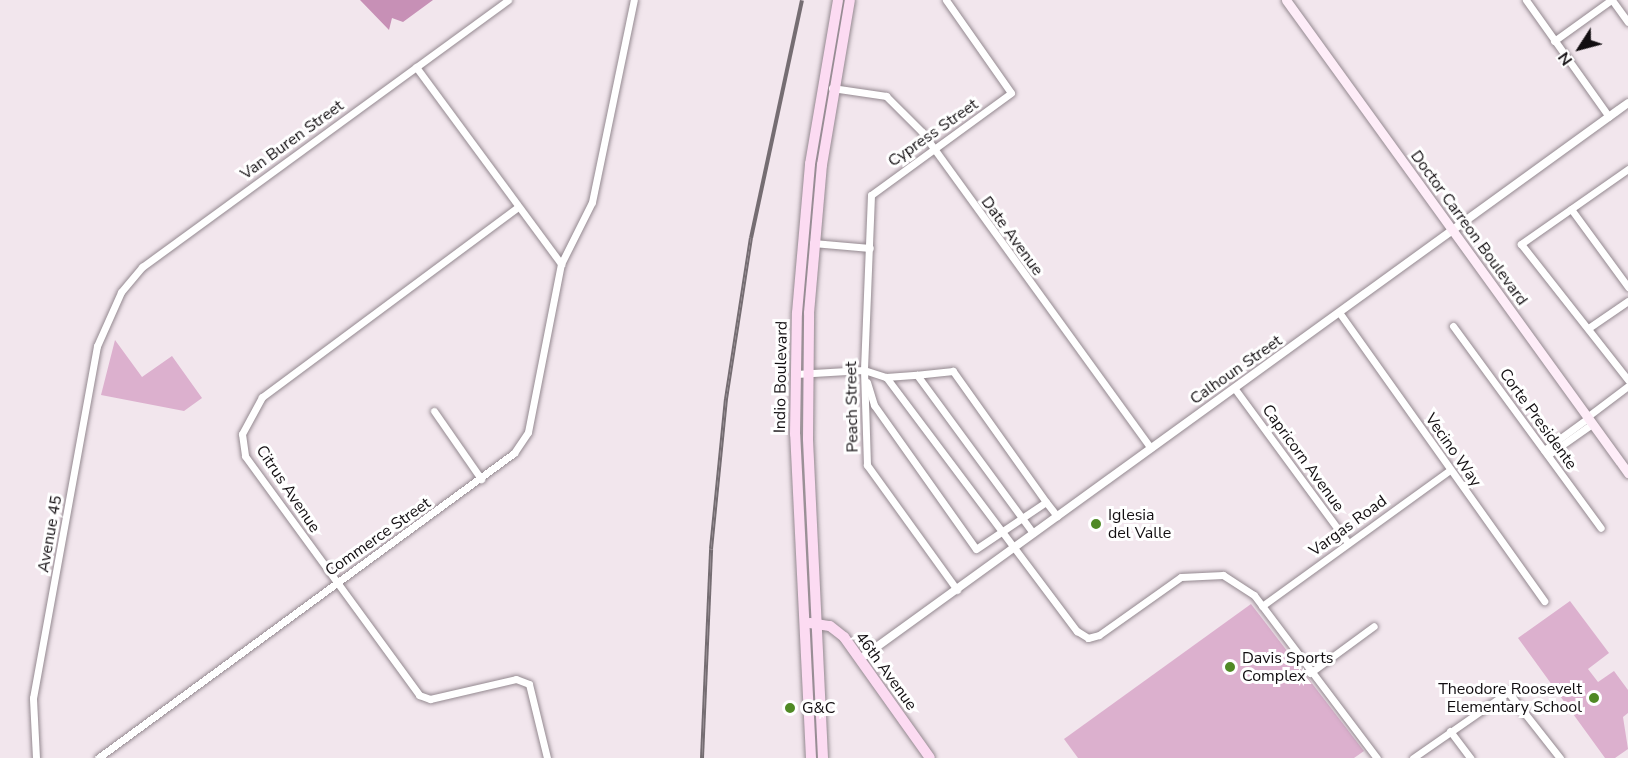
<!DOCTYPE html>
<html>
<head>
<meta charset="utf-8">
<style>
  body { margin:0 }
  #map { position:relative; width:1628px; height:758px; overflow:hidden; background:#f2e6ed; font-family:"Nunito Sans",sans-serif }
  div>[style] { position:absolute }
  [style*='--x'] { left:calc(var(--x)*1px); top:calc(var(--y)*1px); width:calc(var(--w)*1px); rotate:calc(var(--a)*1deg) }
  .green>* { inset:0; background:#dcb0ce }
  .water>* { inset:0; background:#c790b6 }
  .roads { filter:drop-shadow(0 0 2px #948990) drop-shadow(0 0 2px #948990) }
  .minor>* { height:7px; margin:-3.5px; padding:0 3.5px; transform-origin:3.5px; border-radius:3.5px; background:#fff }
  .tertiary>* { height:8px; margin:-4px; padding:0 4px; transform-origin:4px; border-radius:4px; background:#fff }
  .secondary>* { height:9px; margin:-4.5px; padding:0 4.5px; transform-origin:4.5px; border-radius:4.5px; background:#feedf8 }
  .primary>* { height:10px; margin:-5px; padding:0 5px; transform-origin:5px; border-radius:5px; background:#fcdbf2 }
  .rail>* { height:4px; margin-top:-2px; transform-origin:0; background:repeating-linear-gradient(90deg,#fff 0 4.5px,#756d72 0 9px); box-sizing:border-box; border-block:2px solid #756d72 }
  .dots>* { width:16px; height:16px; translate:-50% -50%; box-sizing:border-box; border:3px solid #fff; border-radius:50% }
  span { translate:-50% -50%; white-space:nowrap; text-align:center; line-height:1.15; -webkit-text-stroke:6px #fff; paint-order:stroke }
  .street-label { font-size:16px; color:#120e11 }
  .poi-label { font-size:16px; color:#120e11 }
  .left { translate:0 -50%; text-align:left }
  .right { translate:-100% -50%; text-align:right }
  .north { position:absolute; left:1550px; top:18px; width:60px; height:60px; -webkit-text-stroke:4px #fff; paint-order:stroke; rotate:234deg; font-size:16px; font-weight:700; line-height:24px; text-align:center; color:#120e11 }
  .north::after { content:''; display:block; margin:auto; width:21px; height:27px; background:#120e11; clip-path:polygon(50% 0,100% 100%,50% 72%,0 100%) }
</style>
</head>
<body>
<div id="map">
  <div class="green">
    <i style="clip-path:polygon(115px 340px,142px 377px,172px 356px,202px 398px,184px 411px,101px 395px)"></i>
    <i style="clip-path:polygon(1570px 601px,1609px 653px,1588px 669px,1598px 682px,1614px 671px,1628px 690px,1628px 713px,1623px 717px,1628px 749px,1615px 758px,1605px 758px,1518px 638px)"></i>
    <i style="clip-path:polygon(1251px 604px,1364px 751px,1354px 758px,1078px 758px,1064px 739px)"></i>
  </div>
  <div class="water">
    <i style="clip-path:polygon(360px 0,433px 0,403px 22px,392px 18px,389px 30px)"></i>
  </div>
  <div class="roads">
    <div class="minor">
      <i style="--x:946;--y:0;--w:113;--a:55"></i>
      <i style="--x:1011;--y:93;--w:173;--a:143.9"></i>
      <i style="--x:871;--y:195;--w:175;--a:92.3"></i>
      <i style="--x:864;--y:370;--w:95;--a:88.2"></i>
      <i style="--x:867;--y:465;--w:154;--a:54.2"></i>
      <i style="--x:1526;--y:0;--w:143;--a:54.6"></i>
      <i style="--x:1612;--y:0;--w:27;--a:54"></i>
      <i style="--x:1554;--y:41;--w:70;--a:-35.7"></i>
      <i style="--x:416;--y:67;--w:245;--a:53.6"></i>
      <i style="--x:832;--y:88;--w:55;--a:8.4"></i>
      <i style="--x:886;--y:96;--w:51;--a:45"></i>
      <i style="--x:922;--y:132;--w:390;--a:54.1"></i>
      <i style="--x:1628;--y:169;--w:131;--a:145"></i>
      <i style="--x:1521;--y:244;--w:173;--a:51.8"></i>
      <i style="--x:518;--y:207;--w:319;--a:143.4"></i>
      <i style="--x:262;--y:397;--w:42;--a:118.4"></i>
      <i style="--x:242;--y:434;--w:22;--a:82"></i>
      <i style="--x:245;--y:456;--w:296;--a:53.9"></i>
      <i style="--x:419;--y:695;--w:12;--a:20"></i>
      <i style="--x:430;--y:699;--w:88;--a:-13.1"></i>
      <i style="--x:516;--y:679;--w:14;--a:21"></i>
      <i style="--x:529;--y:684;--w:76;--a:76.3"></i>
      <i style="--x:1571;--y:209;--w:97;--a:53.8"></i>
      <i style="--x:813;--y:243;--w:57;--a:5"></i>
      <i style="--x:1341;--y:315;--w:351;--a:54.6"></i>
      <i style="--x:1453;--y:326;--w:250;--a:53.8"></i>
      <i style="--x:1590;--y:327;--w:46;--a:-34.4"></i>
      <i style="--x:796;--y:374;--w:68;--a:-3.4"></i>
      <i style="--x:864;--y:370;--w:23;--a:18"></i>
      <i style="--x:886;--y:377;--w:31;--a:-4"></i>
      <i style="--x:917;--y:375;--w:196;--a:53.7"></i>
      <i style="--x:886;--y:377;--w:318;--a:53.1"></i>
      <i style="--x:1077;--y:631;--w:13;--a:32"></i>
      <i style="--x:1088;--y:638;--w:11;--a:-15"></i>
      <i style="--x:1099;--y:635;--w:100;--a:-35.3"></i>
      <i style="--x:1181;--y:577;--w:42;--a:-2.7"></i>
      <i style="--x:1223;--y:575;--w:37;--a:33"></i>
      <i style="--x:1254;--y:595;--w:204;--a:53"></i>
      <i style="--x:867;--y:382;--w:24;--a:73"></i>
      <i style="--x:874;--y:405;--w:176;--a:54.7"></i>
      <i style="--x:976;--y:549;--w:84;--a:-33.9"></i>
      <i style="--x:1046;--y:502;--w:161;--a:-125.4"></i>
      <i style="--x:953;--y:371;--w:36;--a:174"></i>
      <i style="--x:1235;--y:389;--w:191;--a:53.7"></i>
      <i style="--x:434;--y:411;--w:83;--a:55.3"></i>
      <i style="--x:1587;--y:417;--w:51;--a:-37.1"></i>
      <i style="--x:1544;--y:450;--w:54;--a:-36"></i>
      <i style="--x:1548;--y:455;--w:54;--a:-35.2"></i>
      <i style="--x:1046;--y:502;--w:18;--a:52"></i>
      <i style="--x:1262;--y:606;--w:232;--a:-35.9"></i>
      <i style="--x:1310;--y:673;--w:79;--a:-36.3"></i>
      <i style="--x:1450;--y:731;--w:34;--a:53"></i>
      <i style="--x:36;--y:758;--w:60;--a:-92.9"></i>
      <i style="--x:33;--y:698;--w:358;--a:-79.7"></i>
      <i style="--x:97;--y:346;--w:59;--a:-66"></i>
      <i style="--x:121;--y:292;--w:33;--a:-50"></i>
      <i style="--x:142;--y:267;--w:453;--a:-36.1"></i>
      <i style="--x:98;--y:758;--w:516;--a:-36.25"></i>
      <i style="--x:514;--y:453;--w:25;--a:-56"></i>
      <i style="--x:528;--y:432;--w:171;--a:-78.9"></i>
      <i style="--x:561;--y:264;--w:69;--a:-63.4"></i>
      <i style="--x:592;--y:202;--w:206;--a:-78.3"></i>
      <i style="--x:1413;--y:758;--w:116;--a:-34.8"></i>
      <i style="--x:1508;--y:692;--w:84;--a:51.8"></i>
    </div>
    <div class="tertiary">
      <i style="--x:860;--y:659;--w:948;--a:-35.9"></i>
    </div>
    <div class="secondary">
      <i style="--x:1286;--y:0;--w:584;--a:54.13"></i>
    </div>
    <div class="primary">
      <i style="--x:810;--y:623;--w:20;--a:9"></i>
      <i style="--x:830;--y:626;--w:18;--a:38"></i>
      <i style="--x:844;--y:637;--w:148;--a:54.6"></i>
      <i style="--x:811;--y:758;--w:324;--a:-92.8"></i>
      <i style="--x:795;--y:434;--w:121;--a:-89.1"></i>
      <i style="--x:797;--y:313;--w:150;--a:-85"></i>
      <i style="--x:810;--y:164;--w:166;--a:-80.3"></i>
      <i style="--x:823;--y:758;--w:319;--a:-92.7"></i>
      <i style="--x:808;--y:439;--w:126;--a:-89.5"></i>
      <i style="--x:809;--y:313;--w:149;--a:-85"></i>
      <i style="--x:822;--y:165;--w:167;--a:-80.4"></i>
    </div>
  </div>
  <div class="rail">
    <i style="--x:702;--y:758;--w:209;--a:-87.5"></i>
    <i style="--x:711;--y:549;--w:151;--a:-84.3"></i>
    <i style="--x:726;--y:399;--w:163;--a:-81.2"></i>
    <i style="--x:751;--y:238;--w:243;--a:-77.9"></i>
  </div>
  <div class="dots">
    <i style="left:1096px;top:524px;background:#508925"></i>
    <i style="left:1230px;top:667px;background:#508925"></i>
    <i style="left:1594px;top:698px;background:#508925"></i>
    <i style="left:790px;top:708px;background:#508925"></i>
  </div>
  <div class="street-label">
    <span style="left:933px;top:133px;rotate:-35deg">Cypress Street</span>
    <span style="left:292px;top:140px;rotate:-36deg">Van Buren Street</span>
    <span style="left:1469px;top:228px;rotate:54deg">Doctor Carreon Boulevard</span>
    <span style="left:1012px;top:236px;rotate:54deg">Date Avenue</span>
    <span style="left:1236px;top:370px;rotate:-35deg">Calhoun Street</span>
    <span style="left:781px;top:377px;rotate:-89deg">Indio Boulevard</span>
    <span style="left:852px;top:407px;rotate:-91deg">Peach Street</span>
    <span style="left:1538px;top:419px;rotate:54deg">Corte Presidente</span>
    <span style="left:1453px;top:450px;rotate:55deg">Vecino Way</span>
    <span style="left:1303px;top:458px;rotate:54deg">Capricorn Avenue</span>
    <span style="left:288px;top:489px;rotate:56deg">Citrus Avenue</span>
    <span style="left:1348px;top:526px;rotate:-36deg">Vargas Road</span>
    <span style="left:50px;top:534px;rotate:-80deg">Avenue 45</span>
    <span style="left:378px;top:537px;rotate:-35deg">Commerce Street</span>
    <span style="left:886px;top:671px;rotate:54deg">46th Avenue</span>
  </div>
  <div class="poi-label">
    <span class="left" style="left:1108px;top:524px">Iglesia<br>del Valle</span>
    <span class="left" style="left:1242px;top:667px">Davis Sports<br>Complex</span>
    <span class="right" style="left:1582px;top:698px">Theodore Roosevelt<br>Elementary School</span>
    <span class="left" style="left:802px;top:708px">G&amp;C</span>
  </div>
  <div class="north">N</div>
</div>
</body>
</html>
